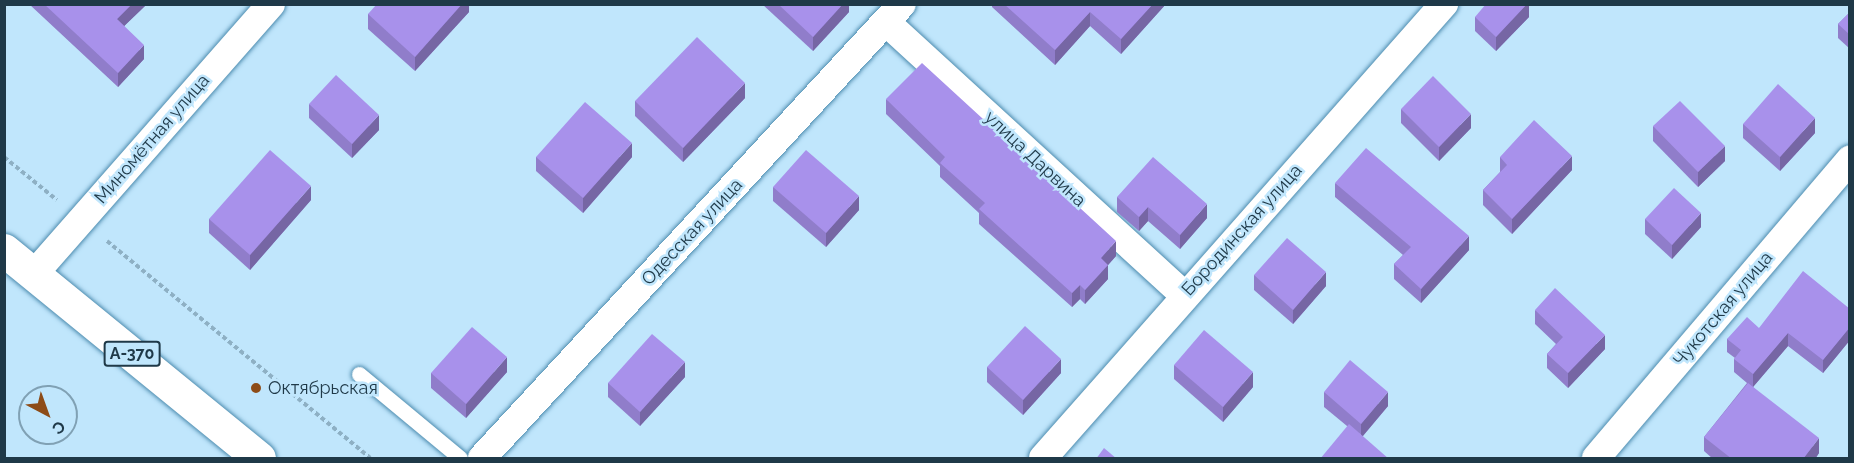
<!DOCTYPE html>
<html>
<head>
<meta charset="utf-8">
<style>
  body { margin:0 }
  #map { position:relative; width:1854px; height:463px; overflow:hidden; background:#c0e6fc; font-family:Raleway,sans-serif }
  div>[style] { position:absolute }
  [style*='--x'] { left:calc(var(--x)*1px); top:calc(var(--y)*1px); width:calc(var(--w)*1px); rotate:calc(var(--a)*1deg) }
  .path>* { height:4px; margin-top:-2px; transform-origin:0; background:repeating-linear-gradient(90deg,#8eb0c4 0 4.5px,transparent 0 7.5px) }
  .roads { filter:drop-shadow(0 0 2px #4d8caf) drop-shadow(0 0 2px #4d8caf) }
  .service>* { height:15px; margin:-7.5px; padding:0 7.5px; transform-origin:7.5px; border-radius:7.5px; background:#fff }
  .minor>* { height:28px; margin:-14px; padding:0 14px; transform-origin:14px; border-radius:14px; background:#fff }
  .trunk>* { height:33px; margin:-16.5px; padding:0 16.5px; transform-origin:16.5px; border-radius:16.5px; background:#fff }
  .wall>* { inset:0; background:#907dca }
  .shaded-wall>* { inset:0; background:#7666a4 }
  .building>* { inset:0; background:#a891eb }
  .dots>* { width:16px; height:16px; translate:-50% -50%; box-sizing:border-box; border:3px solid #c0e6fc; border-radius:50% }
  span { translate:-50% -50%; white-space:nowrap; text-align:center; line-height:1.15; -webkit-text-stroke:5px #c0e6fc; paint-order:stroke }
  .shield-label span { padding:2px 4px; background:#c0e6fc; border:2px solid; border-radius:4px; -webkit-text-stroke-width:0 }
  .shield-label { font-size:16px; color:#1f3948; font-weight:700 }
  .street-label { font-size:18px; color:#1f3948 }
  .poi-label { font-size:18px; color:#1f3948 }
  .left { translate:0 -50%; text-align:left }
  .frame { position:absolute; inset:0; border:6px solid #1f3948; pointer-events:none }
  .north { position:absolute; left:18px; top:385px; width:60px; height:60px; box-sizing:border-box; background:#c0e6fc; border:2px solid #80a1b4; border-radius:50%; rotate:139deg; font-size:16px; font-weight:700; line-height:24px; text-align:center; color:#1f3948 }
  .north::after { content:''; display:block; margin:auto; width:21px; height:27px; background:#8d4c18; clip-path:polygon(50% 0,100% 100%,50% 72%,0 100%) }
</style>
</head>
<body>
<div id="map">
  <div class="path">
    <i style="--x:4;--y:157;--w:68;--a:39.1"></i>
    <i style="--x:107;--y:241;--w:341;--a:39.5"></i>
  </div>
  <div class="roads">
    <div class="service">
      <i style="--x:359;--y:374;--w:131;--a:39.7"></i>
    </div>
    <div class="minor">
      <i style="--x:886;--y:22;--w:404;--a:42.5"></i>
      <i style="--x:34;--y:274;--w:359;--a:-48.7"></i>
      <i style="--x:482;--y:458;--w:618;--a:-47.23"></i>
      <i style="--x:1043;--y:458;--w:606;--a:-48.55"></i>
      <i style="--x:1596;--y:458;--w:392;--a:-49.6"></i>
    </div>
    <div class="trunk">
      <i style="--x:4;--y:250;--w:329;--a:39.2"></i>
    </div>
  </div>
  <div class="wall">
    <i style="clip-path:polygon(29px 4px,145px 4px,145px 6px,124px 26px,144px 59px,118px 87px)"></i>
    <i style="clip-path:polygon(469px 4px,469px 12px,415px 71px,368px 29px,368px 14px)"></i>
    <i style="clip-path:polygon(762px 4px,849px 4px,849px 12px,813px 51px)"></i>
    <i style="clip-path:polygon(992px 4px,1166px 4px,1121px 54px,1090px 26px,1055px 65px,992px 7px)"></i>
    <i style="clip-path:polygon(1529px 4px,1529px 17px,1496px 51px,1475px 31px,1475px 17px)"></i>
    <i style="clip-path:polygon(1850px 12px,1850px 49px,1838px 38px,1838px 24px)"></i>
    <i style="clip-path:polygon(745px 98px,683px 162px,635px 116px,635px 101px)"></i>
    <i style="clip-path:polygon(886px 99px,1116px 256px,1108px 265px,1108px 279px,1085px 304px,1080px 299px,1072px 307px,979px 224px,979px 213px,940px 177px,940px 166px,886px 114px)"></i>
    <i style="clip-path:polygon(309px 104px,379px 130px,352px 158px,309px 118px)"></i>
    <i style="clip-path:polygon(1401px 109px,1471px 128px,1439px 161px,1401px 123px)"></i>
    <i style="clip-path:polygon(1743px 124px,1815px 133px,1780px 171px,1743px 138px)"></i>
    <i style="clip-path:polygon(1653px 126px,1725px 161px,1698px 187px,1653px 141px)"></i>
    <i style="clip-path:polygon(536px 157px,632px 157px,583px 213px,536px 171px)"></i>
    <i style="clip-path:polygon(1500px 157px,1572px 170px,1512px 234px,1483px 205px,1483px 190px,1500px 172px)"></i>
    <i style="clip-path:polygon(1335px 183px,1469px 250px,1421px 303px,1394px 279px,1394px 264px,1403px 255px,1335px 197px)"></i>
    <i style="clip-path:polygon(773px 187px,859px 210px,826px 247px,773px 201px)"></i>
    <i style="clip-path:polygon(1117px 197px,1207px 218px,1180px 249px,1148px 221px,1139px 231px,1117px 212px)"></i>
    <i style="clip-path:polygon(311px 200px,250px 270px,209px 233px,209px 219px)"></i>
    <i style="clip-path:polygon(1645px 219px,1701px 227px,1672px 259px,1645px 234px)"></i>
    <i style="clip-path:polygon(1254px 275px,1326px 286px,1293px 324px,1254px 290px)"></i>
    <i style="clip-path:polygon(1850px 309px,1850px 340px,1823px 373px,1788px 346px,1753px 387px,1819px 453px,1815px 459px,1713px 459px,1704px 451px,1704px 437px,1747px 383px,1734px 372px,1734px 359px,1735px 358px,1727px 352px,1727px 339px,1759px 328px)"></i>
    <i style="clip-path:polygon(1535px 310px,1605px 349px,1568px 388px,1547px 368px,1547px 354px,1556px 344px,1535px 324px)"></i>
    <i style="clip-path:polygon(1174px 365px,1253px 387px,1223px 422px,1174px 379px)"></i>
    <i style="clip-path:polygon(987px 367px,1061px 373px,1023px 415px,987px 382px)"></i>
    <i style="clip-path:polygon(507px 372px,466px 418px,431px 388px,431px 373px)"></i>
    <i style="clip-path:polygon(685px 377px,640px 426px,608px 397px,608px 383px)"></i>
    <i style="clip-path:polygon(1324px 392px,1388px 406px,1363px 436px,1347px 426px,1324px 407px)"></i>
  </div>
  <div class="shaded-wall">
    <i style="clip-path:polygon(132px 4px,145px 4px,145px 6px,117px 33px,117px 19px)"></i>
    <i style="clip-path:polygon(462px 4px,469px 4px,469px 12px,415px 71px,415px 57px)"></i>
    <i style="clip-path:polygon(843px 4px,849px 4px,849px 12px,813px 51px,813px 37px)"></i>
    <i style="clip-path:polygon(1153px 4px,1166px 4px,1121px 54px,1121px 39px)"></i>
    <i style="clip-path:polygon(1527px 4px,1529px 4px,1529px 17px,1496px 51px,1496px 37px)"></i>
    <i style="clip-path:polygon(1090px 12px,1090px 26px,1055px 65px,1055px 50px)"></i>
    <i style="clip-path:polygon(144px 45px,144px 59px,118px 87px,118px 73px)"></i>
    <i style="clip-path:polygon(745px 83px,745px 98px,683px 162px,683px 148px)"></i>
    <i style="clip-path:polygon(1471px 114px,1471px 128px,1439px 161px,1439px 147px)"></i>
    <i style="clip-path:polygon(379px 115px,379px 130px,352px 158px,352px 144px)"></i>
    <i style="clip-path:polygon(1815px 118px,1815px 133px,1780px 171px,1780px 157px)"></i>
    <i style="clip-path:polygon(632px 143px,632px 157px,583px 213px,583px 198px)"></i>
    <i style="clip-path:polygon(1725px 146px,1725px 161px,1698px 187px,1698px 172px)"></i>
    <i style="clip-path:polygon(1572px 156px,1572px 170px,1512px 234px,1512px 219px)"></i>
    <i style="clip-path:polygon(311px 186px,311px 200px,250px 270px,250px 255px)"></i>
    <i style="clip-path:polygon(859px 196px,859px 210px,826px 247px,826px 233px)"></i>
    <i style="clip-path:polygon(1207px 204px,1207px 218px,1180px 249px,1180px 235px)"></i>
    <i style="clip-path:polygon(1148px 207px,1148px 221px,1139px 231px,1139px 217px)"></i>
    <i style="clip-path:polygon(1701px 213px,1701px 227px,1672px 259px,1672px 245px)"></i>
    <i style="clip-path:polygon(1469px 236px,1469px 250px,1421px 303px,1421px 289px)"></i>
    <i style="clip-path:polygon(1116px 241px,1116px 256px,1101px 273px,1101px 258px)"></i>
    <i style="clip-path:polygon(1108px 265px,1108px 279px,1085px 304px,1085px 290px)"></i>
    <i style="clip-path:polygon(1326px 272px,1326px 286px,1293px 324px,1293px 310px)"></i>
    <i style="clip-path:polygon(1080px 285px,1080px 299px,1072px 307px,1072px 293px)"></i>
    <i style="clip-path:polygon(1850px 327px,1850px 340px,1823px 373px,1823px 360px)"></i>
    <i style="clip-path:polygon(1788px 333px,1788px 346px,1753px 387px,1753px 374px)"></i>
    <i style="clip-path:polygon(1605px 335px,1605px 349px,1568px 388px,1568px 373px)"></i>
    <i style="clip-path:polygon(507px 357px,507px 372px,466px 418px,466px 404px)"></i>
    <i style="clip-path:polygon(1061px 359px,1061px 373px,1023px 415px,1023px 400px)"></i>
    <i style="clip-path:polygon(685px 362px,685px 377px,640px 426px,640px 412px)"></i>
    <i style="clip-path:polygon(1253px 372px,1253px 387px,1223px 422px,1223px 407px)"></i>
    <i style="clip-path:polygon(1388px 392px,1388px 406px,1361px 438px,1361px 424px)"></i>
    <i style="clip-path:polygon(1819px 438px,1819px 453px,1815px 459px,1803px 459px)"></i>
  </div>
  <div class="building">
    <i style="clip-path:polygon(44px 4px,132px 4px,117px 19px,144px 45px,118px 73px)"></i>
    <i style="clip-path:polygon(377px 4px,462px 4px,415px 57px,368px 14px)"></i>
    <i style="clip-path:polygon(778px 4px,843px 4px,813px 37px)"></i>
    <i style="clip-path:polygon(1004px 4px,1153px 4px,1121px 39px,1090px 12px,1055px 50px)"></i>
    <i style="clip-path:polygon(1486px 4px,1527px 4px,1496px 37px,1475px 17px)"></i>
    <i style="clip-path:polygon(1850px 12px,1850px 35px,1838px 24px)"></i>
    <i style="clip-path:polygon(697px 37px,745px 83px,683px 148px,635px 101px)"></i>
    <i style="clip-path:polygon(922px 63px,1116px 241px,1101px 258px,1108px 265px,1085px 290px,1080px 285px,1072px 293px,979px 209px,985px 203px,940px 163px,945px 157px,886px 99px)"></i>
    <i style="clip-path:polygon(336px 75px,379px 115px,352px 144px,309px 104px)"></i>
    <i style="clip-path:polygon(1433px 76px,1471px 114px,1439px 147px,1401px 109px)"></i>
    <i style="clip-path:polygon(1778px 84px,1815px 118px,1780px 157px,1743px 124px)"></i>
    <i style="clip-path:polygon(1680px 101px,1725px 146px,1698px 172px,1653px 126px)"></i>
    <i style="clip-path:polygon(585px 102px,632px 143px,583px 198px,536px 157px)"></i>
    <i style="clip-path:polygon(1534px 120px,1572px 156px,1512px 219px,1483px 190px,1507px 165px,1500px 157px)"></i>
    <i style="clip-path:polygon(1366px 148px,1469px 236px,1421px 289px,1394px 264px,1411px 247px,1335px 183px)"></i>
    <i style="clip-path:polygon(270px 150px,311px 186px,250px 255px,209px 219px)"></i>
    <i style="clip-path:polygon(806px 150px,859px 196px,826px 233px,773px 187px)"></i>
    <i style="clip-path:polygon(1153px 157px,1207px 204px,1180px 235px,1148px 207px,1139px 217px,1117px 197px)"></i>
    <i style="clip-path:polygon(1674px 188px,1701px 213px,1672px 245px,1645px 219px)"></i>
    <i style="clip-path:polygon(1287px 238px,1326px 272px,1293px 310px,1254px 275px)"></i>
    <i style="clip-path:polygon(1803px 271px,1850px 309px,1850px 327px,1823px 360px,1788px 333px,1753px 374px,1734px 359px,1741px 350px,1727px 339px,1747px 317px,1759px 328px)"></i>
    <i style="clip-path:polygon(1555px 288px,1605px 335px,1568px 373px,1547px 354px,1563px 337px,1535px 310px)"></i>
    <i style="clip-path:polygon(1025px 326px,1061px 359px,1023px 400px,987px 367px)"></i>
    <i style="clip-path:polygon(472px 327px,507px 357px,466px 404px,431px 373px)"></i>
    <i style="clip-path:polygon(1204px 330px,1253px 372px,1223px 407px,1174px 365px)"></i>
    <i style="clip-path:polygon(652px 334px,685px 362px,640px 412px,608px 383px)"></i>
    <i style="clip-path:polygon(1350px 360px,1388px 392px,1361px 424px,1324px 392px)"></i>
    <i style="clip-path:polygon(1748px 383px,1819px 438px,1803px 459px,1732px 459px,1704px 437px)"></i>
    <i style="clip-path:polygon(1349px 424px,1389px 459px,1320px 459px)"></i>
    <i style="clip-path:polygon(1104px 448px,1117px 459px,1096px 459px)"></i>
  </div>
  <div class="dots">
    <i style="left:256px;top:388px;background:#8d4c18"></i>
  </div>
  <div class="shield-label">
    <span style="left:132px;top:354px">А-370</span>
  </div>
  <div class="street-label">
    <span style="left:152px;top:139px;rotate:-49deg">Миномётная улица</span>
    <span style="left:1035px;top:159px;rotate:43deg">улица Дарвина</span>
    <span style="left:1242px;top:230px;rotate:-48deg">Бородинская улица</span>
    <span style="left:692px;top:232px;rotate:-47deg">Одесская улица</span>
    <span style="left:1723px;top:309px;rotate:-50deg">Чукотская улица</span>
  </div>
  <div class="poi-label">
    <span class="left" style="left:268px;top:388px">Октябрьская</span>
  </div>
  <div class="frame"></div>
  <div class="north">С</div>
</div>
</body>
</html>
